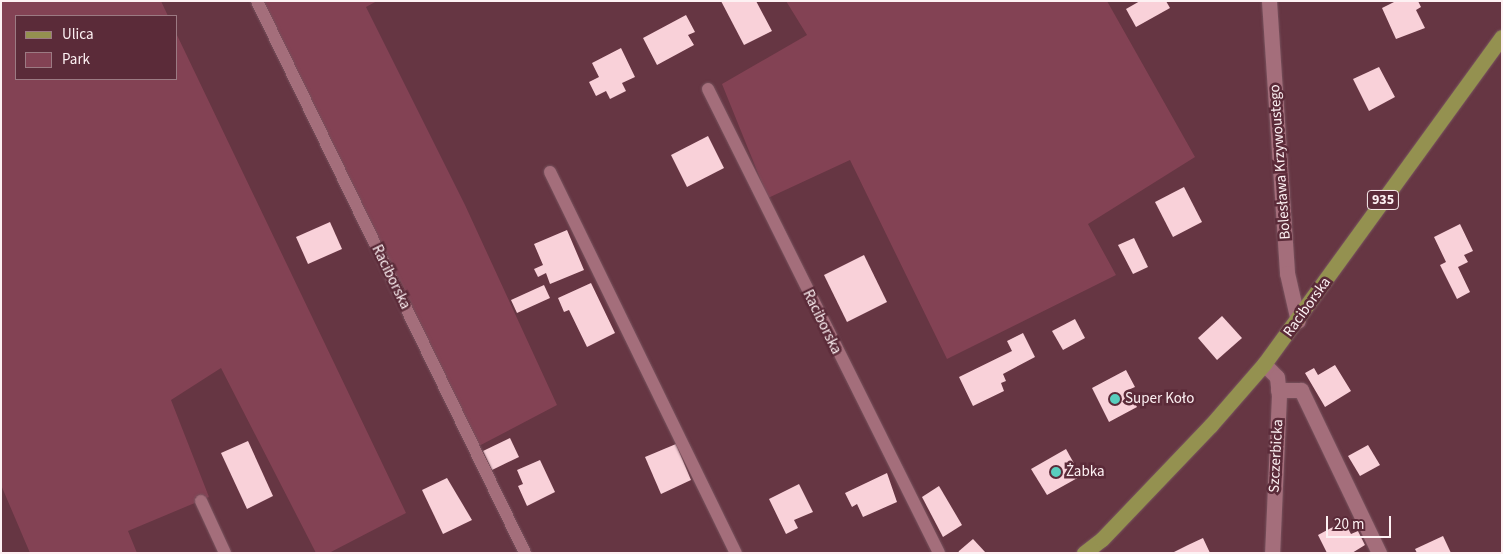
<!DOCTYPE html>
<html>
<head>
<meta charset="utf-8">
<style>
  body { margin:0 }
  #map { position:relative; width:1503px; height:554px; overflow:hidden; background:#663643; font-family:"Source Sans 3",sans-serif }
  div>[style] { position:absolute }
  [style*='--x'] { left:calc(var(--x)*1px); top:calc(var(--y)*1px); width:calc(var(--w)*1px); rotate:calc(var(--a)*1deg) }
  .green>* { inset:0; background:#834254 }
  .building>* { inset:0; background:#f9d1d9 }
  .roads { filter:drop-shadow(0 0 1px #78535e) drop-shadow(0 0 1px #78535e) }
  .lane>* { height:12px; margin:-6px; padding:0 6px; transform-origin:6px; border-radius:6px; background:#a46e7b }
  .street>* { height:15px; margin:-7.5px; padding:0 7.5px; transform-origin:7.5px; border-radius:7.5px; background:#a46e7b }
  .primary>* { height:15px; margin:-7.5px; padding:0 7.5px; transform-origin:7.5px; border-radius:7.5px; background:#949150 }
  .dots>* { width:14px; height:14px; translate:-50% -50%; box-sizing:border-box; border:2px solid #5b2b39; border-radius:50% }
  span { translate:-50% -50%; white-space:nowrap; text-align:center; line-height:1.15; -webkit-text-stroke:5px #5b2b39; paint-order:stroke }
  .shield-label span { padding:1px 4px; background:#5b2b39; border:1px solid; border-radius:4px; -webkit-text-stroke-width:0 }
  .shield-label { font-size:14px; color:#fdf1f3; font-weight:700 }
  .street-label { font-size:15px; color:#fdf1f3 }
  .poi-label { font-size:15px; color:#fdf1f3 }
  .left { translate:0 -50%; text-align:left }
  .frame { position:absolute; inset:0; border:2px solid #fdf1f3; pointer-events:none }
  .legend { position:absolute; left:15px; top:15px; width:162px; height:65px; box-sizing:border-box; background:#5b2b39; border:1px solid #9c7a83; margin:0; padding:6px 9px; list-style:none; font-size:15px; color:#fdf1f3 }
  .legend li { display:flex; align-items:center; gap:10px; height:25px }
  .legend b { width:25px; border:1px solid #9c7a83 }
  .scale { position:absolute; left:1326px; top:516px; width:65px; height:22px; box-sizing:border-box; border:2px solid #fdf1f3; border-top:0; padding-left:6px; font-size:15px; line-height:18px; white-space:nowrap; color:#fdf1f3; -webkit-text-stroke:4px #5b2b39; paint-order:stroke }
</style>
</head>
<body>
<div id="map">
  <div class="green">
    <i style="clip-path:polygon(1px 1px,161px 1px,168px 16px,16px 16px,16px 79px,176px 79px,176px 33px,406px 513px,329px 553px,316px 553px,221px 368px,171px 400px,209px 497px,128px 531px,137px 553px,30px 553px,1px 485px)"></i>
    <i style="clip-path:polygon(257px 1px,377px 1px,366px 7px,465px 205px,557px 405px,475px 448px)"></i>
    <i style="clip-path:polygon(786px 1px,1107px 1px,1195px 157px,1088px 224px,1116px 275px,947px 359px,850px 160px,768px 198px,722px 84px,807px 35px)"></i>
  </div>
  <div class="building">
    <i style="clip-path:polygon(721px 1px,756px 1px,772px 31px,744px 45px)"></i>
    <i style="clip-path:polygon(1140px 1px,1166px 1px,1170px 8px,1136px 27px,1126px 9px)"></i>
    <i style="clip-path:polygon(1396px 1px,1418px 1px,1421px 7px,1416px 10px,1425px 28px,1396px 39px,1382px 8px)"></i>
    <i style="clip-path:polygon(686px 15px,695px 32px,688px 35px,694px 45px,657px 65px,643px 38px)"></i>
    <i style="clip-path:polygon(621px 48px,635px 77px,622px 83px,626px 91px,610px 99px,606px 91px,596px 96px,589px 82px,599px 77px,592px 63px)"></i>
    <i style="clip-path:polygon(1379px 67px,1395px 97px,1369px 111px,1353px 79px)"></i>
    <i style="clip-path:polygon(708px 136px,724px 168px,687px 187px,671px 155px)"></i>
    <i style="clip-path:polygon(1184px 187px,1202px 222px,1173px 237px,1155px 202px)"></i>
    <i style="clip-path:polygon(330px 222px,342px 249px,308px 264px,296px 237px)"></i>
    <i style="clip-path:polygon(1460px 224px,1473px 251px,1464px 255px,1468px 262px,1458px 267px,1470px 292px,1457px 299px,1440px 265px,1446px 262px,1434px 237px)"></i>
    <i style="clip-path:polygon(567px 230px,584px 270px,550px 284px,546px 273px,538px 277px,534px 269px,543px 265px,534px 244px)"></i>
    <i style="clip-path:polygon(1134px 238px,1148px 267px,1133px 274px,1118px 245px)"></i>
    <i style="clip-path:polygon(864px 255px,887px 302px,847px 322px,824px 275px)"></i>
    <i style="clip-path:polygon(591px 283px,615px 333px,587px 347px,569px 310px,564px 312px,558px 298px)"></i>
    <i style="clip-path:polygon(544px 285px,550px 298px,517px 313px,511px 300px)"></i>
    <i style="clip-path:polygon(1222px 316px,1242px 338px,1217px 360px,1198px 338px)"></i>
    <i style="clip-path:polygon(1075px 319px,1085px 338px,1063px 350px,1052px 331px)"></i>
    <i style="clip-path:polygon(1023px 333px,1035px 357px,1003px 374px,1006px 381px,1001px 383px,1004px 391px,973px 406px,959px 377px,1012px 351px,1007px 341px)"></i>
    <i style="clip-path:polygon(1335px 365px,1351px 391px,1325px 407px,1305px 373px,1314px 368px,1318px 375px)"></i>
    <i style="clip-path:polygon(1126px 370px,1135px 387px,1128px 390px,1137px 407px,1109px 422px,1092px 388px)"></i>
    <i style="clip-path:polygon(510px 438px,519px 457px,492px 470px,483px 451px)"></i>
    <i style="clip-path:polygon(248px 441px,273px 496px,247px 509px,221px 453px)"></i>
    <i style="clip-path:polygon(676px 444px,691px 480px,661px 494px,645px 457px)"></i>
    <i style="clip-path:polygon(1368px 445px,1380px 465px,1360px 476px,1348px 456px)"></i>
    <i style="clip-path:polygon(1066px 449px,1081px 476px,1047px 495px,1031px 469px)"></i>
    <i style="clip-path:polygon(540px 460px,555px 492px,527px 506px,518px 486px,523px 484px,517px 470px)"></i>
    <i style="clip-path:polygon(887px 473px,897px 502px,863px 517px,857px 504px,852px 507px,845px 493px)"></i>
    <i style="clip-path:polygon(447px 478px,472px 520px,443px 534px,422px 490px)"></i>
    <i style="clip-path:polygon(799px 484px,813px 512px,794px 520px,798px 528px,786px 534px,769px 499px)"></i>
    <i style="clip-path:polygon(939px 486px,962px 525px,943px 537px,922px 497px)"></i>
    <i style="clip-path:polygon(1344px 521px,1351px 534px,1358px 531px,1365px 545px,1352px 553px,1327px 553px,1318px 535px)"></i>
    <i style="clip-path:polygon(1443px 536px,1451px 553px,1417px 553px,1415px 549px)"></i>
    <i style="clip-path:polygon(1203px 538px,1210px 553px,1172px 553px,1188px 545px)"></i>
    <i style="clip-path:polygon(973px 539px,986px 553px,958px 553px,959px 551px)"></i>
  </div>
  <div class="roads">
    <div class="lane">
      <i style="--x:257;--y:1;--w:614;--a:64.1"></i>
      <i style="--x:708;--y:89;--w:518;--a:63.53"></i>
      <i style="--x:550;--y:172;--w:424;--a:64"></i>
      <i style="--x:201;--y:501;--w:57;--a:65.2"></i>
    </div>
    <div class="street">
      <i style="--x:1269;--y:1;--w:273;--a:86.2"></i>
      <i style="--x:1287;--y:273;--w:49;--a:77.1"></i>
      <i style="--x:1264;--y:364;--w:18;--a:45"></i>
      <i style="--x:1277;--y:377;--w:18;--a:84"></i>
      <i style="--x:1279;--y:395;--w:158;--a:92.5"></i>
      <i style="--x:1278;--y:390;--w:23;--a:0"></i>
      <i style="--x:1301;--y:390;--w:181;--a:64.4"></i>
    </div>
    <div class="primary">
      <i style="--x:1084;--y:553;--w:23;--a:-38"></i>
      <i style="--x:1102;--y:539;--w:158;--a:-46.3"></i>
      <i style="--x:1211;--y:425;--w:81;--a:-49"></i>
      <i style="--x:1264;--y:364;--w:404;--a:-54"></i>
    </div>
  </div>
  <div class="dots">
    <i style="left:1115px;top:399px;background:#59cebe"></i>
    <i style="left:1056px;top:472px;background:#59cebe"></i>
  </div>
  <div class="shield-label">
    <span style="left:1383px;top:200px">935</span>
  </div>
  <div class="street-label">
    <span style="left:1280px;top:162px;rotate:-94deg">Bolesława Krzywoustego</span>
    <span style="left:391px;top:277px;rotate:64deg">Raciborska</span>
    <span style="left:1307px;top:307px;rotate:-54deg">Raciborska</span>
    <span style="left:822px;top:322px;rotate:64deg">Raciborska</span>
    <span style="left:1276px;top:456px;rotate:-87deg">Szczerbicka</span>
  </div>
  <div class="poi-label">
    <span class="left" style="left:1125px;top:399px">Super Koło</span>
    <span class="left" style="left:1066px;top:472px">Żabka</span>
  </div>
  <div class="frame"></div>
  <ul class="legend">
  <li><b style="height:6px;background:#949150"></b>Ulica</li>
  <li><b style="height:14px;background:#834254"></b>Park</li>
  </ul>
  <div class="scale">20 m</div>
</div>
</body>
</html>
